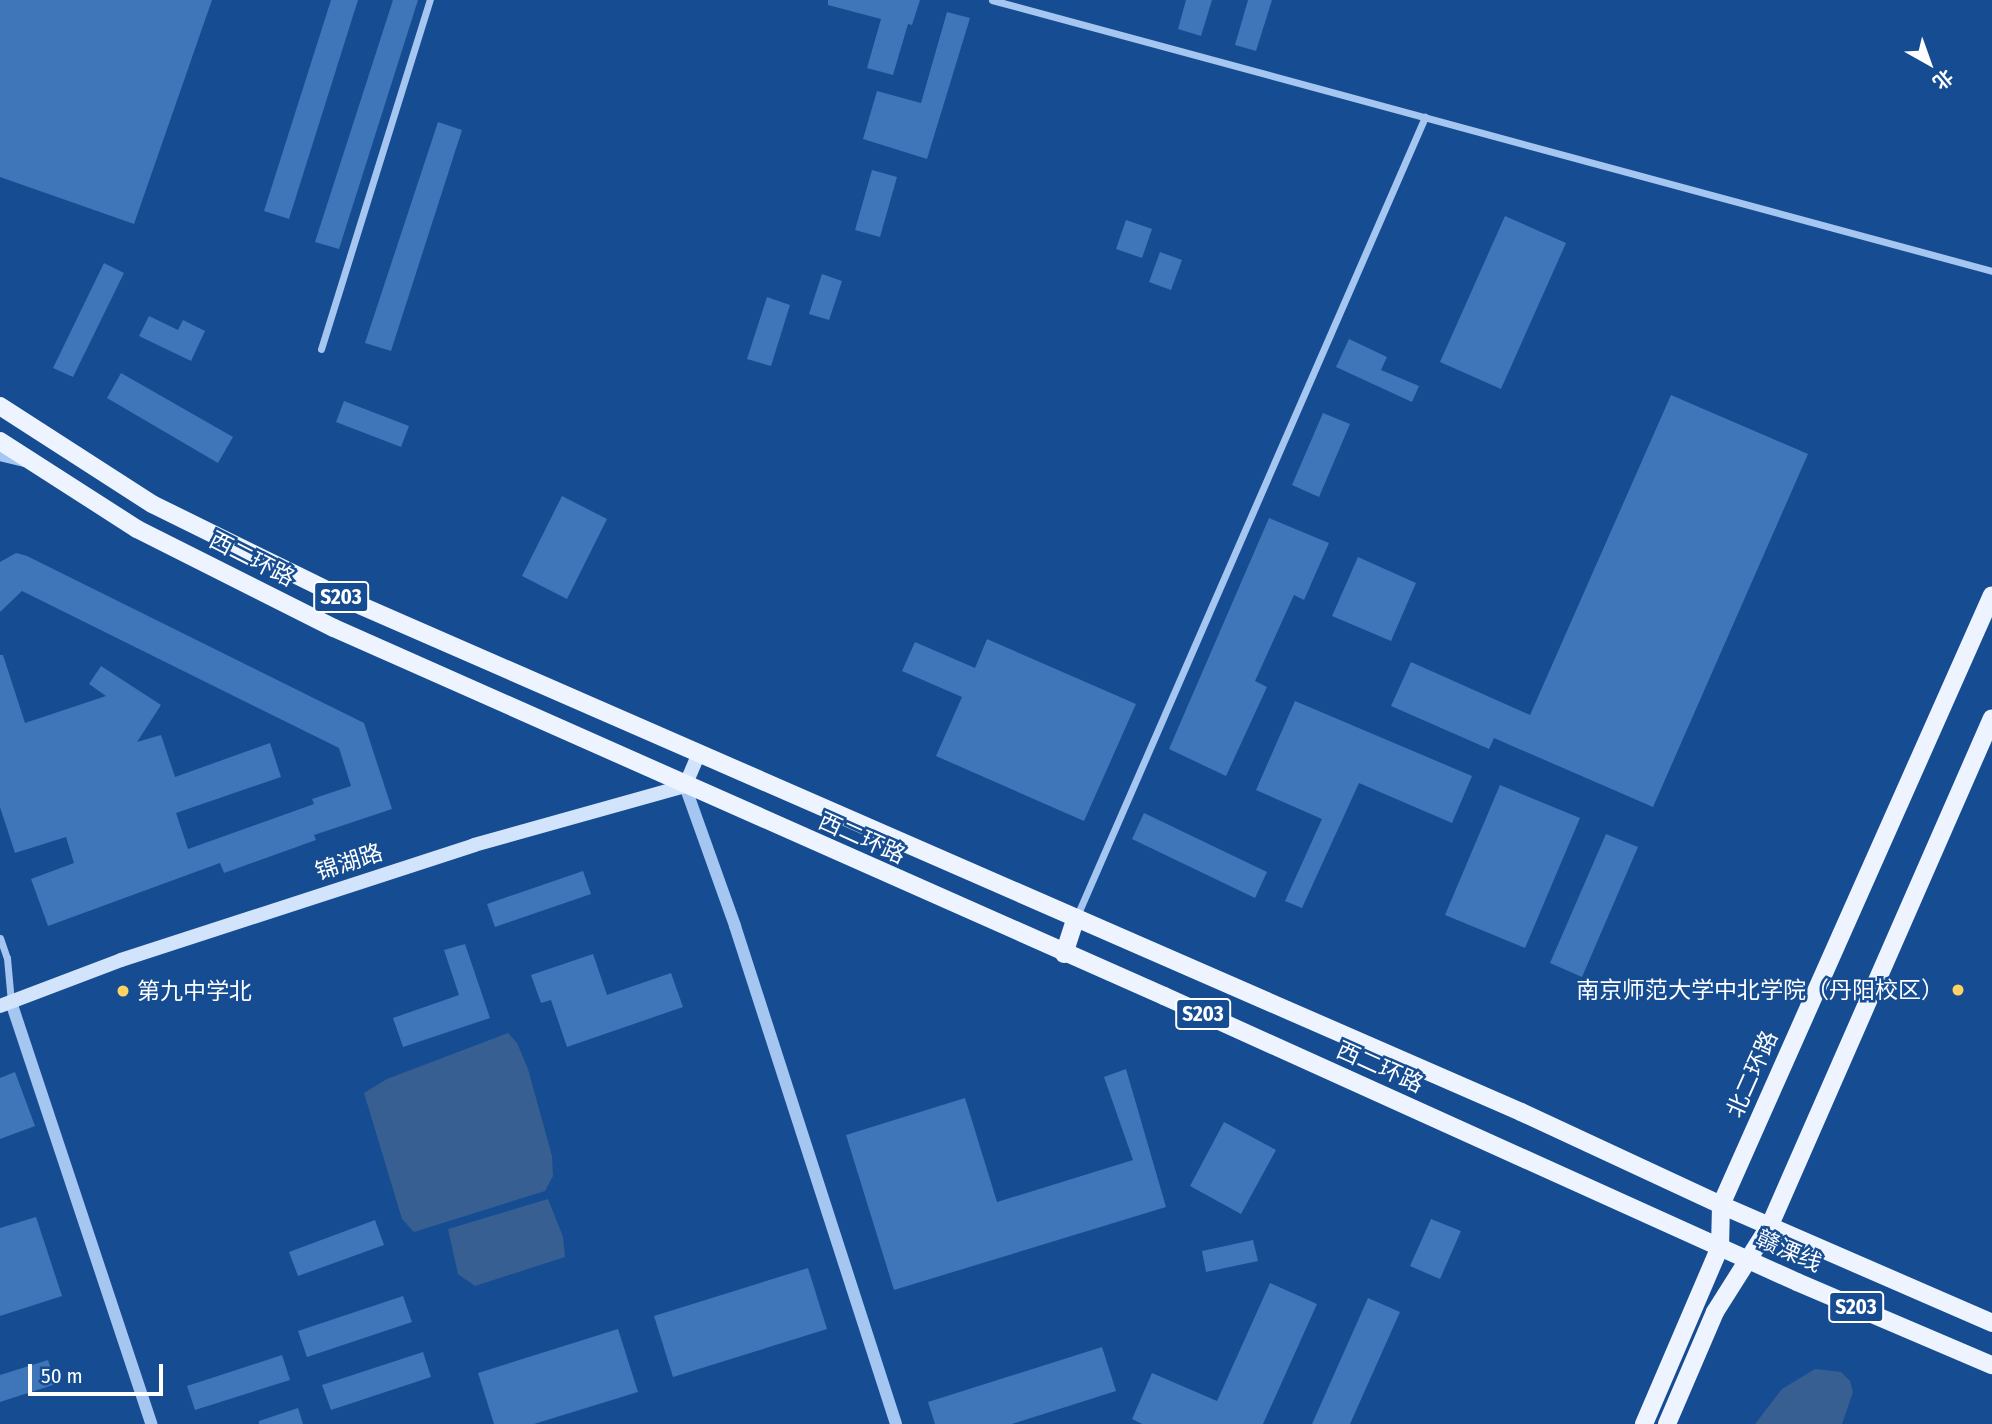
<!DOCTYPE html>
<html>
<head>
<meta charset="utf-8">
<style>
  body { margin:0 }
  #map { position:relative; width:1992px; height:1424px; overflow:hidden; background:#164c91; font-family:"Fira Sans Condensed","Noto Sans SC",sans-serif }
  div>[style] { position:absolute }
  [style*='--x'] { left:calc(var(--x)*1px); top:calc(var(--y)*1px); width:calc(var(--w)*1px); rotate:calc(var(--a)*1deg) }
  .water>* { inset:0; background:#385f92 }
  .building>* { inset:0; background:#3f76b9 }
  .minor>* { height:7px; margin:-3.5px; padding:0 3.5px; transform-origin:3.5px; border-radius:3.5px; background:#a4c6f0 }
  .tertiary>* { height:12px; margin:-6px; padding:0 6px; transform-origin:6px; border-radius:6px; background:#a4c6f0 }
  .secondary>* { height:14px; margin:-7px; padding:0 7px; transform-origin:7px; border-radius:7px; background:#d2e4fb }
  .primary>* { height:18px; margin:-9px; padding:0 9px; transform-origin:9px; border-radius:9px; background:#edf4ff }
  .dots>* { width:19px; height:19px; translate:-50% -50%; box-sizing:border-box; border:4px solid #164c91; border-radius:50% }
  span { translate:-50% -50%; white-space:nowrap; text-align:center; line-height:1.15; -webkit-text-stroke:5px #164c91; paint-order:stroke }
  .shield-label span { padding:2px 5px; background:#164c91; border:2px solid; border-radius:5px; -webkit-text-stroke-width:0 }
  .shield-label { font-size:21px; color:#fff; font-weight:700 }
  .street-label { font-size:23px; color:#fff }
  .poi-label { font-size:23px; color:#fff }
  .right { translate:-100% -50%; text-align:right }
  .left { translate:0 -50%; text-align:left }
  .north { position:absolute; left:1894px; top:28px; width:70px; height:70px; -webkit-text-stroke:5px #164c91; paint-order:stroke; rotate:140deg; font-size:19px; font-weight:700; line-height:28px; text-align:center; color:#fff }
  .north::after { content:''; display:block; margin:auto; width:24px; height:32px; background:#fff; clip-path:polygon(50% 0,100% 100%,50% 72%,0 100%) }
  .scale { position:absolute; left:28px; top:1364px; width:135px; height:32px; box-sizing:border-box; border:4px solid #fff; border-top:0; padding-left:9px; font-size:21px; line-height:24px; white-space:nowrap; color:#fff; -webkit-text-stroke:5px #164c91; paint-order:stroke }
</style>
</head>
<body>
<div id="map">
  <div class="water">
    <i style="clip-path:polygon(508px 1033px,517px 1043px,528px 1069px,552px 1156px,553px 1176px,545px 1191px,414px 1232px,402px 1219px,364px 1093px,387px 1079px)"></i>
    <i style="clip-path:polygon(548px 1199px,563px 1237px,565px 1257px,475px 1286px,458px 1274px,448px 1229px)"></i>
    <i style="clip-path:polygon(1815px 1369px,1841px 1372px,1850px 1381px,1853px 1392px,1842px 1424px,1755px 1424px,1782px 1389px)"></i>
  </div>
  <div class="building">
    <i style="clip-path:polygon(0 0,212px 0,134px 224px,0 177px)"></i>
    <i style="clip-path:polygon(331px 0,358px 0,289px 219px,264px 211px)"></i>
    <i style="clip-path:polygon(393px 0,418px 0,339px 249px,315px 242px)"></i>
    <i style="clip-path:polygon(828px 0,920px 0,912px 25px,908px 24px,893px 75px,867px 68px,881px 19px,828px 5px)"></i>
    <i style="clip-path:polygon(1186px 0,1212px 0,1201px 36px,1178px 29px)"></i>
    <i style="clip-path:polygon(1248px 0,1272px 0,1256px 51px,1235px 45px)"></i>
    <i style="clip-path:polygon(947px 12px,970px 18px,927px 159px,863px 139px,877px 91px,921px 103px)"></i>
    <i style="clip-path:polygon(438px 122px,462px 130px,391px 351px,365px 343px)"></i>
    <i style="clip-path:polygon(872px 170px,897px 177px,880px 237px,855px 230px)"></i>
    <i style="clip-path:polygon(1505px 216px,1566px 243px,1501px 389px,1440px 362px)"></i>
    <i style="clip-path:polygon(1126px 220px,1152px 229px,1142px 258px,1116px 249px)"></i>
    <i style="clip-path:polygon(1160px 252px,1182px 260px,1171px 290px,1149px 282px)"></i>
    <i style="clip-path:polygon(104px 263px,124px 273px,73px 377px,53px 368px)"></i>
    <i style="clip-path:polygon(822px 274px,842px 281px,829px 320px,809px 314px)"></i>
    <i style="clip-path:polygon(767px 297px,790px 305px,771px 366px,747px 359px)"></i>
    <i style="clip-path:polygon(149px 316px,178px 330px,183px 320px,205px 331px,191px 361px,139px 336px)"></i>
    <i style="clip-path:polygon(1349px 339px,1387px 357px,1381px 370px,1419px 386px,1412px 402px,1336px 367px)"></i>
    <i style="clip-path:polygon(121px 373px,233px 437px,218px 463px,107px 398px)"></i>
    <i style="clip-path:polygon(1671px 395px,1808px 454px,1653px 807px,1494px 738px,1489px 749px,1391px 706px,1411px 662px,1530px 715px)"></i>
    <i style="clip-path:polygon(344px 401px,409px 426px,401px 447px,336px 422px)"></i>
    <i style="clip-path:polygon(1323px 413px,1350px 424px,1319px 497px,1292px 485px)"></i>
    <i style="clip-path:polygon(562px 496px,607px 519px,567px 599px,522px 576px)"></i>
    <i style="clip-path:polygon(1269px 518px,1329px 543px,1304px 600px,1294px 595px,1255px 681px,1267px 687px,1226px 776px,1169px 749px)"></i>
    <i style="clip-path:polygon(16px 553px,27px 556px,364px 723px,392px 809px,314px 835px,316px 840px,224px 873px,220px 863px,48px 926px,31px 879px,74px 863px,66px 837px,15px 853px,0 807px,0 655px,3px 655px,25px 723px,106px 696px,89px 684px,101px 666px,161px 705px,137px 742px,161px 735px,175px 777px,270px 743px,281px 777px,176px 813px,188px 849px,314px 804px,312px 799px,351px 786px,339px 748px,22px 591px,0 612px,0 562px)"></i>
    <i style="clip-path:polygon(1358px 557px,1416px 583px,1391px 641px,1332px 616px)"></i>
    <i style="clip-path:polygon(987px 639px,1136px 704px,1084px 821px,936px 756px,962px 697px,902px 671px,915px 642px,975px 668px)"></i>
    <i style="clip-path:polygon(1295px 701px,1472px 776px,1452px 823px,1359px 783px,1302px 908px,1285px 901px,1322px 819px,1256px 790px)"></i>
    <i style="clip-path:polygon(1500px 785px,1580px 818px,1525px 948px,1445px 915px)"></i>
    <i style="clip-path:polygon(1144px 813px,1267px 872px,1255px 898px,1132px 839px)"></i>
    <i style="clip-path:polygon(1606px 834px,1638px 847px,1582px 977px,1550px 963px)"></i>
    <i style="clip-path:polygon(583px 871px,591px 894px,495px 927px,487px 904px)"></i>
    <i style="clip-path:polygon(465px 944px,490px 1018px,403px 1047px,393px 1018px,459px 995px,444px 950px)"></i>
    <i style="clip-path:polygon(593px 954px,607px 995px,671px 973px,683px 1007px,567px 1047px,551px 1000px,541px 1003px,531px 975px)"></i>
    <i style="clip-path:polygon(1126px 1069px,1166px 1207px,894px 1290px,846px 1135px,965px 1098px,997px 1202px,1133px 1160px,1104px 1077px)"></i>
    <i style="clip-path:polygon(15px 1072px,35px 1126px,0 1139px,0 1078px)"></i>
    <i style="clip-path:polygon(1224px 1122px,1276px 1150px,1241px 1214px,1190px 1186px)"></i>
    <i style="clip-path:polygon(36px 1217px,62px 1296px,0 1316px,0 1228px)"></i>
    <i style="clip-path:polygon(1431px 1219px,1461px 1231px,1440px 1279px,1410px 1266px)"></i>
    <i style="clip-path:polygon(375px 1220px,384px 1245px,298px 1276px,289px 1252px)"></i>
    <i style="clip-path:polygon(1253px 1240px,1258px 1261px,1206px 1272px,1202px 1251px)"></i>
    <i style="clip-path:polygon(808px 1268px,827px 1329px,673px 1377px,654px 1316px)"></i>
    <i style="clip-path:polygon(1270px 1283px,1317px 1304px,1263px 1424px,1142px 1424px,1132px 1419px,1152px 1373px,1217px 1401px)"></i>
    <i style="clip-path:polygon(403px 1296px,412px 1322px,307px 1357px,298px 1331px)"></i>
    <i style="clip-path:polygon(1368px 1298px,1400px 1312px,1350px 1424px,1312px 1424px)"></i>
    <i style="clip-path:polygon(618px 1329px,638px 1392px,534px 1424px,494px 1424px,478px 1373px)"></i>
    <i style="clip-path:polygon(1102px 1347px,1116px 1391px,1012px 1424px,935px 1424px,928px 1402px)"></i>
    <i style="clip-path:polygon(423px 1352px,431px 1377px,331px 1410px,322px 1385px)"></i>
    <i style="clip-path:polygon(282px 1355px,290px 1380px,195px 1410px,187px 1386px)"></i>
    <i style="clip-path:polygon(48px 1360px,56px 1384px,0 1402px,0 1375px)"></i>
    <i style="clip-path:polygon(298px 1408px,303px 1424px,259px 1424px,259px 1421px)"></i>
  </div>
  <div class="minor">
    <i style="--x:992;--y:0;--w:1036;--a:15.16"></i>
    <i style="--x:321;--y:349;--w:366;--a:-72.7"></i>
    <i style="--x:1076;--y:918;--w:874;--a:-66.46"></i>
    <i style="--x:0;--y:938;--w:21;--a:71"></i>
    <i style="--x:7;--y:958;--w:44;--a:84.8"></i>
  </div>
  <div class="tertiary">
    <i style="--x:0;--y:455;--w:25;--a:14"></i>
    <i style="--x:685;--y:786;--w:149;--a:70.3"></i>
    <i style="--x:735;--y:926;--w:523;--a:72.08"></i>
    <i style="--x:11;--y:1002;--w:445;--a:71.6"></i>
  </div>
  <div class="secondary">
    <i style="--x:0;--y:1006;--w:129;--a:-20.8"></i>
    <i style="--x:121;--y:960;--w:371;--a:-18"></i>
    <i style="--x:474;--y:845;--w:219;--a:-15.6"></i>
    <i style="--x:685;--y:786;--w:34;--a:-67"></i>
  </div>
  <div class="primary">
    <i style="--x:0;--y:406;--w:181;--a:32.8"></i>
    <i style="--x:152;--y:504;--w:211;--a:26.2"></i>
    <i style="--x:341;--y:597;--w:1287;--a:23.58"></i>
    <i style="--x:1521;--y:1112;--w:221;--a:24.9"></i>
    <i style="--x:1721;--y:1205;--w:296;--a:23.5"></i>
    <i style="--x:0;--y:441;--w:163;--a:32.7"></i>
    <i style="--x:137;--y:529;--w:220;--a:26.7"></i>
    <i style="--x:334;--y:628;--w:908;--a:23.91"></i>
    <i style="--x:1164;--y:996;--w:695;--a:24.31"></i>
    <i style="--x:1797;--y:1282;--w:212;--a:23.1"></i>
    <i style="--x:1064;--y:954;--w:38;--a:-72"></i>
    <i style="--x:1644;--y:1424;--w:193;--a:-66.8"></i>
    <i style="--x:1720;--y:1247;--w:42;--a:-88.6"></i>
    <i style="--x:1721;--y:1205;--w:667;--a:-66.05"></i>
    <i style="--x:1667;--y:1424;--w:122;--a:-66.8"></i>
    <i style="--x:1715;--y:1312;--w:103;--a:-57.7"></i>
    <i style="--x:1770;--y:1225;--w:553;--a:-66.35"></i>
  </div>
  <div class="dots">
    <i style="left:1958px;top:990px;background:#ffd263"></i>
    <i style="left:123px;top:991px;background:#ffd263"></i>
  </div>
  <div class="shield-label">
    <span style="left:341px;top:597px">S203</span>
    <span style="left:1203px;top:1014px">S203</span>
    <span style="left:1856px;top:1307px">S203</span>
  </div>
  <div class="street-label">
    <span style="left:252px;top:559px;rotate:27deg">西二环路</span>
    <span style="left:862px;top:838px;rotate:24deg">西二环路</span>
    <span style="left:349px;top:862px;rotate:-18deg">锦湖路</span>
    <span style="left:1380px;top:1067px;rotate:24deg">西二环路</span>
    <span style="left:1752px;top:1074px;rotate:-66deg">北二环路</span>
    <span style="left:1789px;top:1251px;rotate:24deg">赣溧线</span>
  </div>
  <div class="poi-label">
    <span class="right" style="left:1944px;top:990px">南京师范大学中北学院（丹阳校区）</span>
    <span class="left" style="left:137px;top:991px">第九中学北</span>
  </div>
  <div class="north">北</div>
  <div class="scale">50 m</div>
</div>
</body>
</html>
